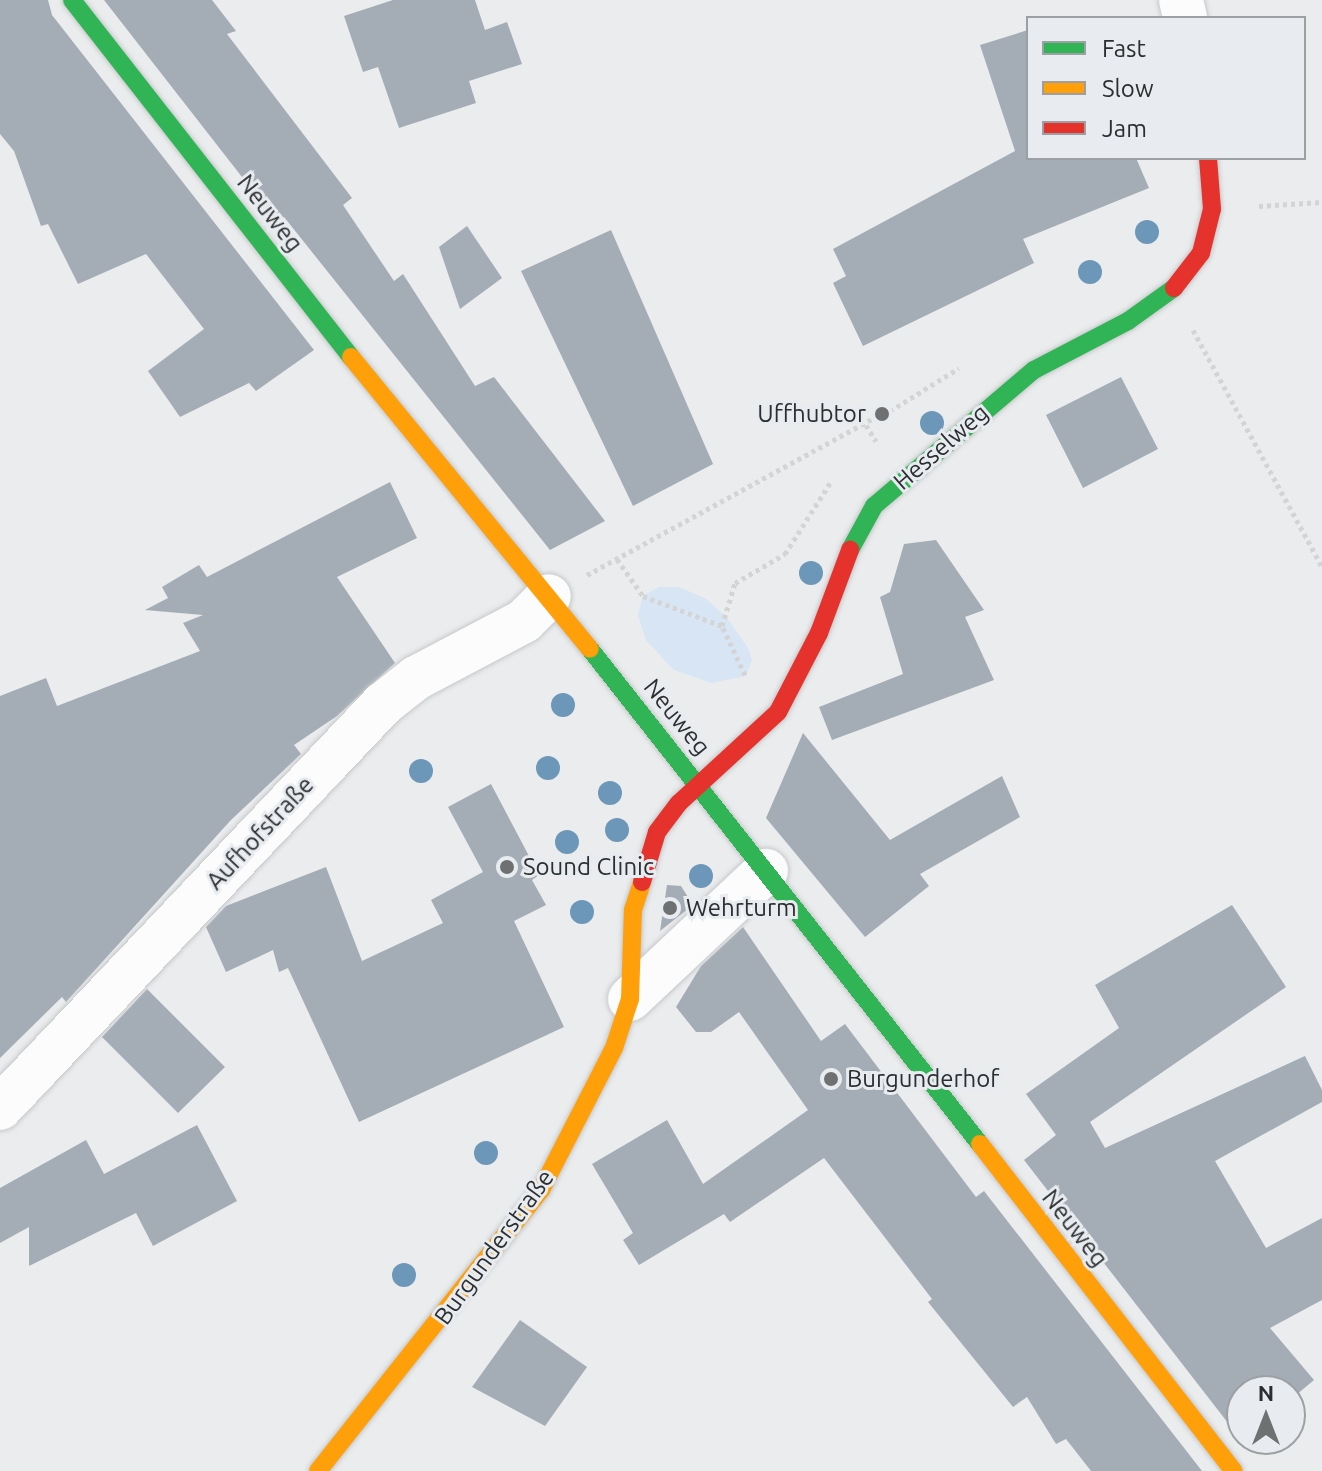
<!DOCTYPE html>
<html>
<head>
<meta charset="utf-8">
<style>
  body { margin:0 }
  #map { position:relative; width:1322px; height:1471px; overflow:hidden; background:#eaecee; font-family:Ubuntu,sans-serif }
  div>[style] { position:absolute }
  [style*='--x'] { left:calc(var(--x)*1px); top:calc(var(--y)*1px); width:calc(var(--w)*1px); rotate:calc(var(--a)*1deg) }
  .green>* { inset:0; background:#d7e5f4 }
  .building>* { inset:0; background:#a4adb6 }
  .path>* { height:5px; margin-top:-2.5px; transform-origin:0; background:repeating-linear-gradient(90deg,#d4d4d4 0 4px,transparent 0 8px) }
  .roads { filter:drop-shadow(0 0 2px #c6c8c9) drop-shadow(0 0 2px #c6c8c9) }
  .street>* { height:44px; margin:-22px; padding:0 22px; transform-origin:22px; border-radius:22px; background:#fcfcfc }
  .fast>* { height:18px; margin:-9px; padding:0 9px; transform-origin:9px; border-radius:9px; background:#30b455 }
  .slow>* { height:18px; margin:-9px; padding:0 9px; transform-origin:9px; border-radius:9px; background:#ff9f0a }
  .jam>* { height:18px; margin:-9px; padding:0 9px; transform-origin:9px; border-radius:9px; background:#e5322d }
  .trees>* { width:24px; height:24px; margin:-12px; border-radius:50%; background:#6d97b8 }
  .dots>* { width:22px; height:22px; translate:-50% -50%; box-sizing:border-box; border:4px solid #e8ecf0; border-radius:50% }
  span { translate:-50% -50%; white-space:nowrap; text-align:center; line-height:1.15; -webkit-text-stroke:6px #e8ecf0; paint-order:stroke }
  .street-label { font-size:24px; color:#2c2e2f }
  .poi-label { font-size:24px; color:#2c2e2f }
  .right { translate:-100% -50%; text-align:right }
  .left { translate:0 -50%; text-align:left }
  .legend { position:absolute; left:1026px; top:16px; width:280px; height:144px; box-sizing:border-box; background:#e8ecf0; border:2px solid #9da0a3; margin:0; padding:10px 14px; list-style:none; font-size:24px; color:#2c2e2f }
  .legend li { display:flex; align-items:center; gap:16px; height:40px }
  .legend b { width:40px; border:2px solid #9da0a3 }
  .north { position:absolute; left:1226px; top:1375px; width:80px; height:80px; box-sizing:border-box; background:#e8ecf0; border:2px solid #9da0a3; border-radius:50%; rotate:0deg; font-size:22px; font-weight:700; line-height:32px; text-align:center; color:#2c2e2f }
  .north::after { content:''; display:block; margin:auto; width:28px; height:36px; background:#6e7072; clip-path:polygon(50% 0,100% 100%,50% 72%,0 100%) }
</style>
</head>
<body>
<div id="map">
  <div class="green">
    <i style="clip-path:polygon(659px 587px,679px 587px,706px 599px,727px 618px,748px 648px,752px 660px,746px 676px,712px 683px,674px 670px,646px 640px,638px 615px,643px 596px)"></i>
  </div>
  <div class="building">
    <i style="clip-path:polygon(0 0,48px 0,52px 15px,314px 350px,256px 391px,249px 383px,180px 417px,148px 371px,204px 329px,146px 254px,78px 284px,48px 224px,41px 226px,14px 151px,0 134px)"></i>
    <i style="clip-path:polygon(104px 0,212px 0,236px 31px,227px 34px,352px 198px,343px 205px,394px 281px,403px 274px,475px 386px,494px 377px,605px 521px,550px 550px,284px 217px,277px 222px)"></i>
    <i style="clip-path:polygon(393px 0,475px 0,485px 30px,507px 22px,522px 64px,469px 81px,476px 103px,399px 128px,378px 67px,363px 72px,344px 16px)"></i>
    <i style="clip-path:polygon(1028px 30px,1028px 158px,1136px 158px,1149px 188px,1023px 239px,1034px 263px,863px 346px,833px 283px,846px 276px,833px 249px,1015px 151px,980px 45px)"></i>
    <i style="clip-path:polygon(467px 226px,502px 278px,460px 309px,439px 247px)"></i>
    <i style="clip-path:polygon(611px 230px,713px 464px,633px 506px,521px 271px)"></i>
    <i style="clip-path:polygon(1121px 377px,1158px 449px,1083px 488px,1046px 415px)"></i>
    <i style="clip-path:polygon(390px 482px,417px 538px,337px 577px,395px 663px,337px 716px,294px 745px,301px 754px,231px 820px,66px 1002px,62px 997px,0 1058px,0 696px,46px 678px,57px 706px,200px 651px,183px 623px,203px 615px,145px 610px,168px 598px,162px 587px,199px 565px,207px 577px)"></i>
    <i style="clip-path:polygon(936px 540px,984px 610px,965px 617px,994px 680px,832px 740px,819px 707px,903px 674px,880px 597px,890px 592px,904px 544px)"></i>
    <i style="clip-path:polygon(803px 733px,890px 840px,1002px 776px,1020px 817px,920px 874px,929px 886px,865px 937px,766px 818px)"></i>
    <i style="clip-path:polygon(491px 784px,539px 875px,532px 880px,546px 905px,514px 921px,564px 1027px,359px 1122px,288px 968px,279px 972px,273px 950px,226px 972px,206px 927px,226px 906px,326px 867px,362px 961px,443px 923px,431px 900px,483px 872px,448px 807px)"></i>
    <i style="clip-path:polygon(667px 885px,681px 886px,693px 905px,660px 931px)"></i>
    <i style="clip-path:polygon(1232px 905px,1286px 987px,1090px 1122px,1105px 1148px,1305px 1056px,1322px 1090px,1322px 1102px,1215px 1161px,1266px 1248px,1322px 1218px,1322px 1300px,1270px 1328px,1314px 1380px,1290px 1400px,1290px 1391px,1242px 1391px,1242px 1441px,1024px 1160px,1056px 1135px,1026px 1094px,1119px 1028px,1095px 985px)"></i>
    <i style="clip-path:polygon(743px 927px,821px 1041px,845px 1024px,976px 1197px,984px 1191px,1202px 1471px,1091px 1471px,1066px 1439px,1056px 1444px,1027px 1397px,1013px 1407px,928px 1302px,932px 1299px,824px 1158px,730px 1222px,724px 1214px,639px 1265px,623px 1240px,633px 1233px,592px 1164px,667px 1120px,703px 1184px,808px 1110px,739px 1012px,711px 1032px,696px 1032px,676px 1007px,701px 966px)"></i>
    <i style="clip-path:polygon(147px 989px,225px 1067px,178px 1113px,102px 1037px)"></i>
    <i style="clip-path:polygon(197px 1125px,237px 1201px,153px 1246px,136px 1213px,29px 1266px,29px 1227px,0 1243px,0 1188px,86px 1140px,104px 1174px)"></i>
    <i style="clip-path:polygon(520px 1320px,587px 1367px,545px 1426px,472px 1387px)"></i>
  </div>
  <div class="path">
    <i style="--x:1259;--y:206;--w:63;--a:-3.6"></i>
    <i style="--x:1193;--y:330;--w:270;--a:61.4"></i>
    <i style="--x:890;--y:411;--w:81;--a:-31.9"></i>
    <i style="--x:866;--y:425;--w:19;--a:58"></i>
    <i style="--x:617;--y:559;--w:45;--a:54.9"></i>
    <i style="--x:643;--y:596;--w:85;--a:20.8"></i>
    <i style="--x:587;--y:575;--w:327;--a:-28.7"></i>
    <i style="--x:745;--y:675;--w:54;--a:-115.1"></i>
    <i style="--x:722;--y:626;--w:45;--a:-73.2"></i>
    <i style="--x:735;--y:583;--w:58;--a:-30.1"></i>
    <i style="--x:785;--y:554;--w:88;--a:-57.6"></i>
  </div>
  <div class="roads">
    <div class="street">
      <i style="--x:1181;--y:0;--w:18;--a:77"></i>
      <i style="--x:630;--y:999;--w:187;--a:-43.3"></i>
      <i style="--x:0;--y:1108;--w:557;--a:-46.53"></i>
      <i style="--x:383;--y:704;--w:42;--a:-38.2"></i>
      <i style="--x:416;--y:678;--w:122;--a:-27.8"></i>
      <i style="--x:524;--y:621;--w:35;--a:-45"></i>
    </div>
    <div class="fast">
      <i style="--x:72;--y:0;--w:453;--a:52"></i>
      <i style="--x:850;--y:550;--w:50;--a:-61.4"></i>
      <i style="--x:874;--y:506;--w:210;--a:-40.4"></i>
      <i style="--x:1034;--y:370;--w:106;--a:-27.5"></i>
      <i style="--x:1128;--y:321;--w:57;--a:-35.7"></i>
      <i style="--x:590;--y:649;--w:630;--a:51.77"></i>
    </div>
    <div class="slow">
      <i style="--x:351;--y:357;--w:377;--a:50.7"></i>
      <i style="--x:980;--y:1144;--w:414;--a:52.2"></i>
      <i style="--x:318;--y:1471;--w:359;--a:-51.6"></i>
      <i style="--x:541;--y:1190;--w:160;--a:-62.8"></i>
      <i style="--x:614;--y:1048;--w:52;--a:-71.9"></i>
      <i style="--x:630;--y:999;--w:89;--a:-88.1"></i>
      <i style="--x:633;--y:910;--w:29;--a:-72"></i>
    </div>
    <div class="jam">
      <i style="--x:1174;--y:288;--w:44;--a:-52.4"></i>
      <i style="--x:1201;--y:253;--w:45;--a:-76"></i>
      <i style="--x:1212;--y:209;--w:51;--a:-94.5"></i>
      <i style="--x:642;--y:882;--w:52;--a:-73.3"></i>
      <i style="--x:657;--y:832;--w:36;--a:-53"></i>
      <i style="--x:679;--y:803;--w:134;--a:-42.6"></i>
      <i style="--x:778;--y:712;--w:89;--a:-62.6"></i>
      <i style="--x:819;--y:633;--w:89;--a:-69.5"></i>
    </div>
  </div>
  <div class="trees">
    <i style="left:1147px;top:232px"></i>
    <i style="left:1090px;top:272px"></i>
    <i style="left:932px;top:423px"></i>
    <i style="left:811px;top:573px"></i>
    <i style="left:563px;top:705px"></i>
    <i style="left:548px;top:768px"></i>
    <i style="left:421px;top:771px"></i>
    <i style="left:610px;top:793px"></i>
    <i style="left:617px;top:830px"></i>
    <i style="left:567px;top:842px"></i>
    <i style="left:701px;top:876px"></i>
    <i style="left:582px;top:912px"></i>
    <i style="left:486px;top:1153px"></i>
    <i style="left:404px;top:1275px"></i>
  </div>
  <div class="dots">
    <i style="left:882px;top:414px;background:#6e7072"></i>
    <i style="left:507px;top:867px;background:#6e7072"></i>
    <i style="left:670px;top:908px;background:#6e7072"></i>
    <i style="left:831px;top:1079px;background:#6e7072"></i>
  </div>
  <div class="street-label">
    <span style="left:270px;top:213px;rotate:52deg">Neuweg</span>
    <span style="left:941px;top:447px;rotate:-41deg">Hesselweg</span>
    <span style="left:677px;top:717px;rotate:51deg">Neuweg</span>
    <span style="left:260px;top:833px;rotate:-47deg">Aufhofstraße</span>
    <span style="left:1075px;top:1228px;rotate:52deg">Neuweg</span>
    <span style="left:494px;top:1247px;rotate:-54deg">Burgunderstraße</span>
  </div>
  <div class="poi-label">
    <span class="right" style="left:866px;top:414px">Uffhubtor</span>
    <span class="left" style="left:523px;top:867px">Sound Clinic</span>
    <span class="left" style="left:686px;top:908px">Wehrturm</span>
    <span class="left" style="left:847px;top:1079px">Burgunderhof</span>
  </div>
  <ul class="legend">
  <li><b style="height:10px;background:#30b455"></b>Fast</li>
  <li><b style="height:10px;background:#ff9f0a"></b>Slow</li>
  <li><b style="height:10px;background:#e5322d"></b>Jam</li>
  </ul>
  <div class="north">N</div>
</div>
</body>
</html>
